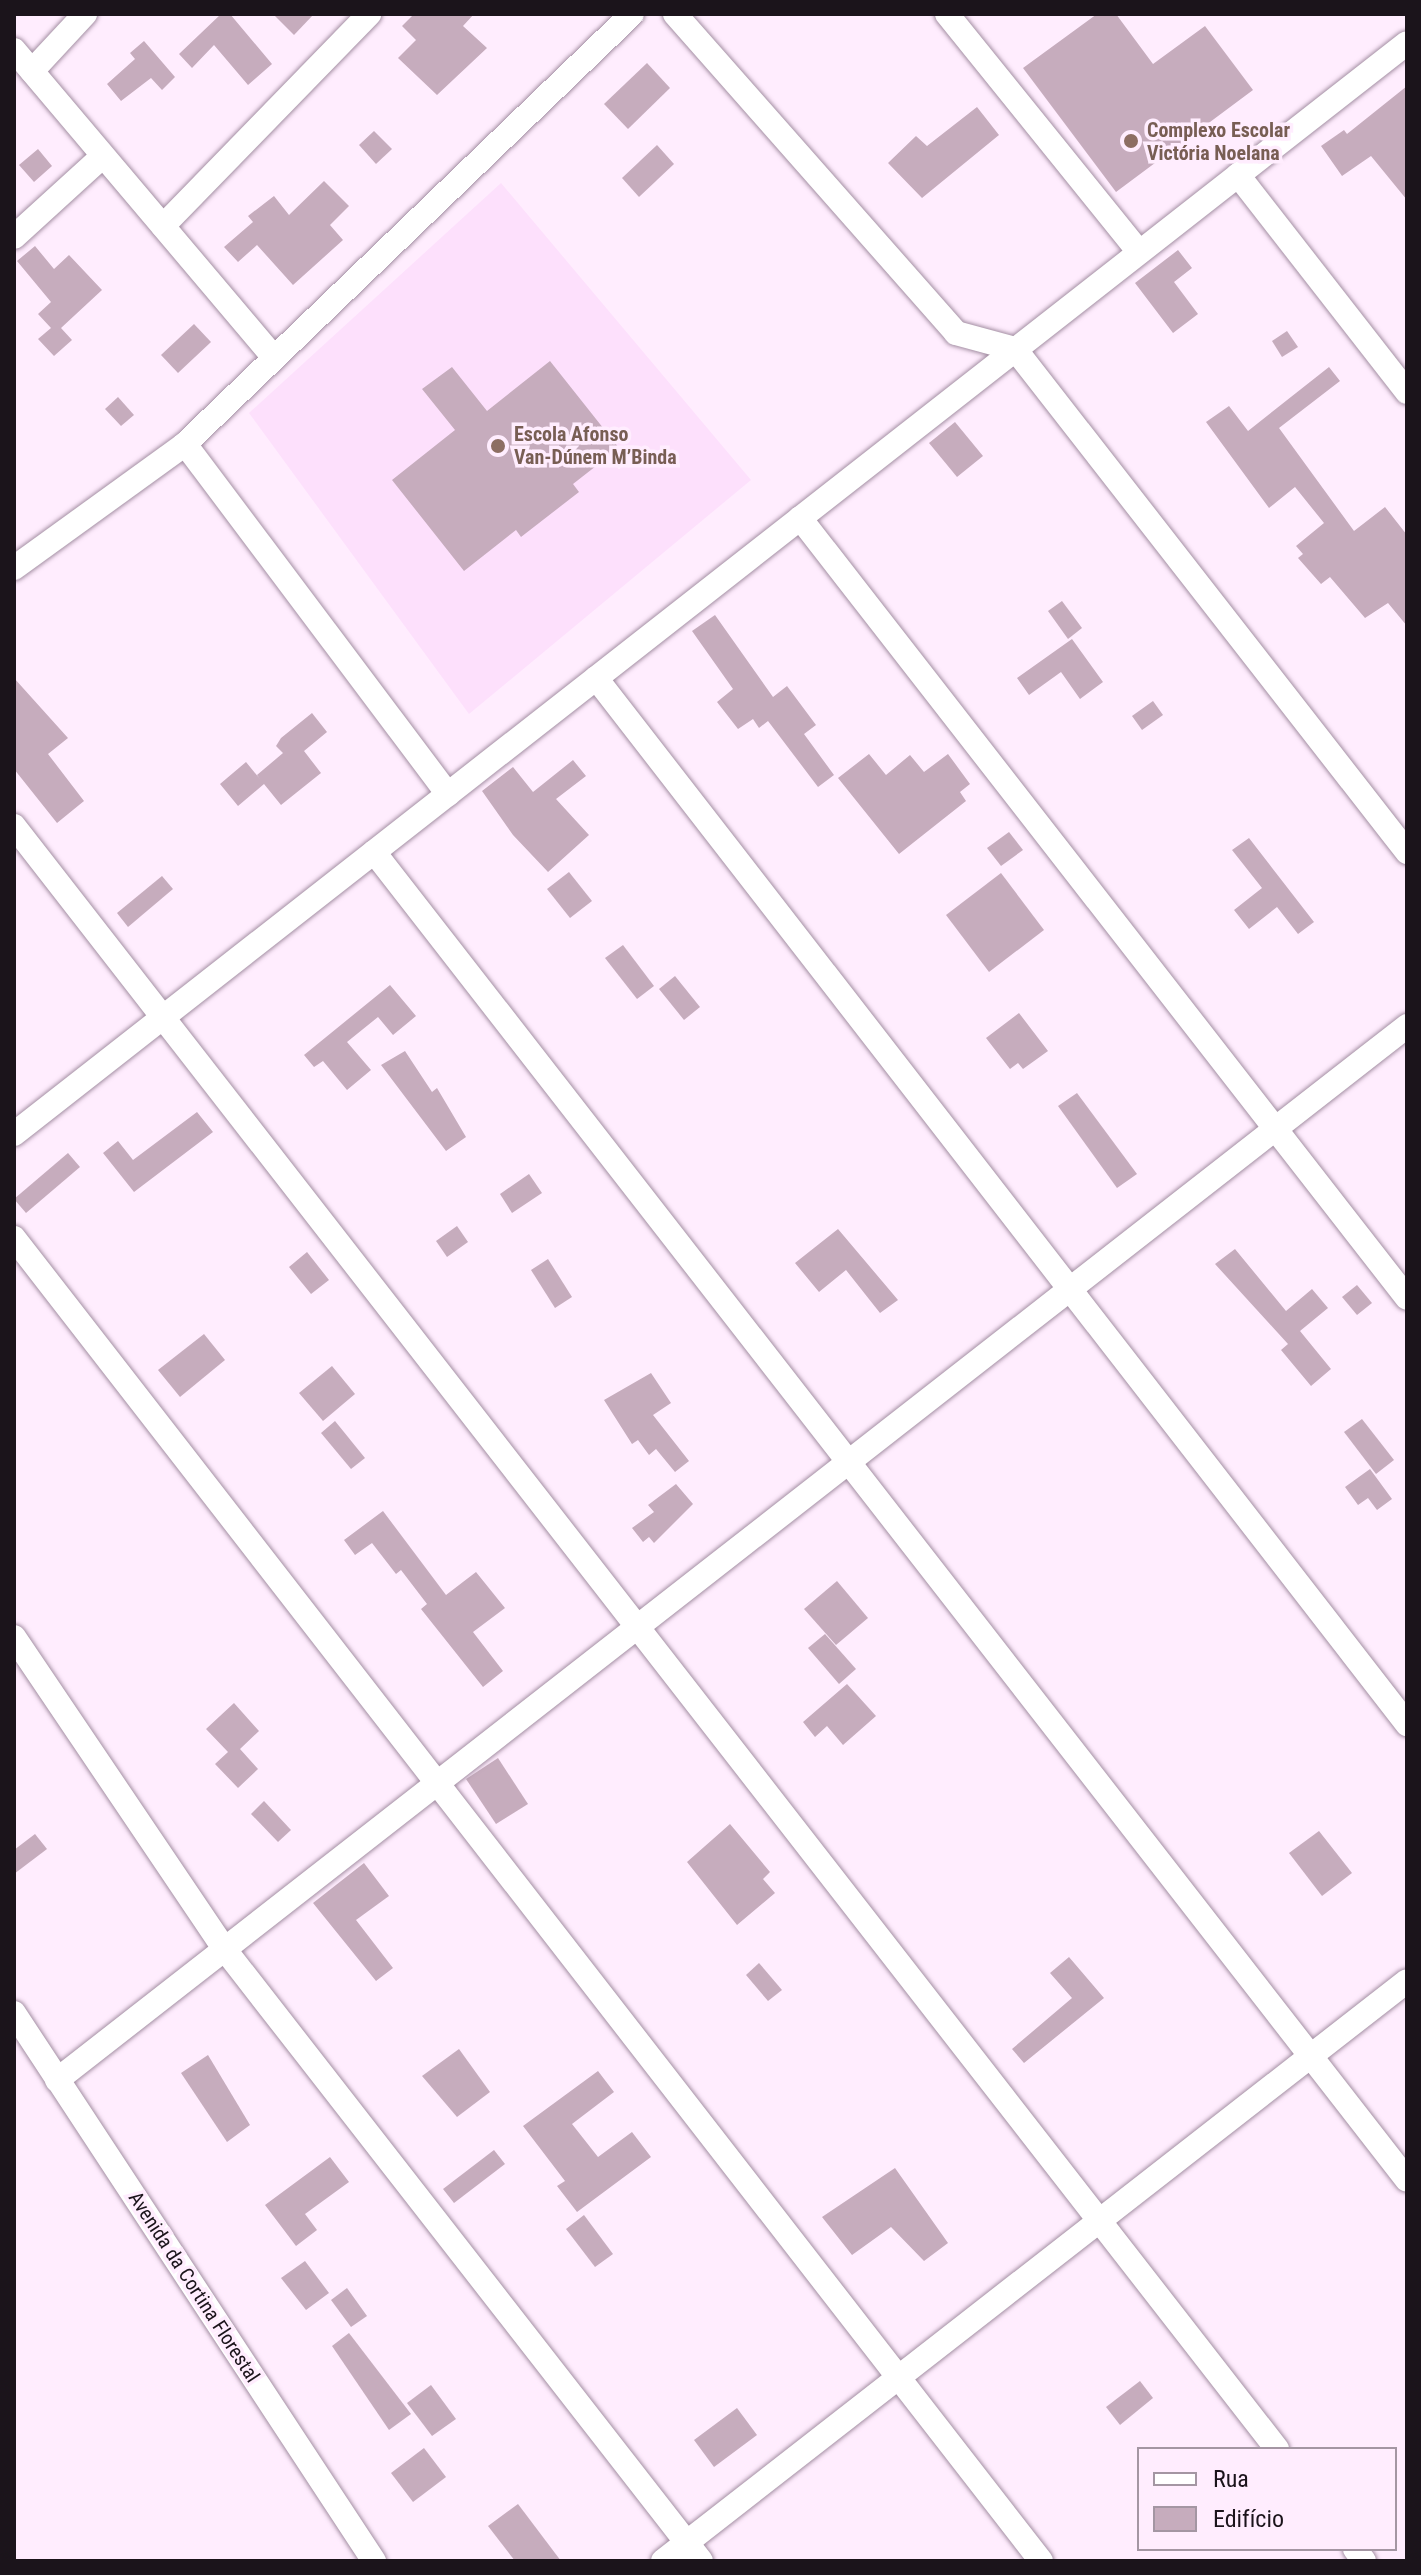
<!DOCTYPE html>
<html>
<head>
<meta charset="utf-8">
<style>
  body { margin:0 }
  #map { position:relative; width:1421px; height:2575px; overflow:hidden; background:#ffedfe; font-family:"Roboto Condensed",sans-serif }
  div>[style] { position:absolute }
  [style*='--x'] { left:calc(var(--x)*1px); top:calc(var(--y)*1px); width:calc(var(--w)*1px); rotate:calc(var(--a)*1deg) }
  .built>* { inset:0; background:#fde0fc }
  .building>* { inset:0; background:#c6acbd }
  .roads { filter:drop-shadow(0 0 2px #a48fa3) drop-shadow(0 0 2px #a48fa3) }
  .minor>* { height:24px; margin:-12px; padding:0 12px; transform-origin:12px; border-radius:12px; background:#fff }
  .dots>* { width:22px; height:22px; translate:-50% -50%; box-sizing:border-box; border:4px solid #ffedfe; border-radius:50% }
  span { translate:-50% -50%; white-space:nowrap; text-align:center; line-height:1.15; -webkit-text-stroke:7px #ffedfe; paint-order:stroke }
  .education-label { font-size:20px; color:#785e54; font-weight:700 }
  .left { translate:0 -50%; text-align:left }
  .street-label { font-size:20px; color:#1b141b }
  .frame { position:absolute; inset:0; border:16px solid #1b141b; pointer-events:none }
  .legend { position:absolute; left:1137px; top:2447px; width:260px; height:104px; box-sizing:border-box; background:#ffedfe; border:2px solid #a496a3; margin:0; padding:10px 14px; list-style:none; font-size:24px; color:#1b141b }
  .legend li { display:flex; align-items:center; gap:16px; height:40px }
  .legend b { width:40px; border:2px solid #a496a3 }
</style>
</head>
<body>
<div id="map">
  <div class="built">
    <i style="clip-path:polygon(501px 183px,751px 480px,469px 714px,249px 413px)"></i>
  </div>
  <div class="building">
    <i style="clip-path:polygon(221px 14px,230px 14px,272px 64px,248px 85px,214px 45px,192px 68px,179px 54px)"></i>
    <i style="clip-path:polygon(273px 14px,314px 14px,294px 35px)"></i>
    <i style="clip-path:polygon(414px 14px,474px 14px,463px 26px,487px 48px,437px 95px,398px 58px,416px 40px,402px 26px)"></i>
    <i style="clip-path:polygon(1097px 14px,1116px 14px,1153px 64px,1205px 26px,1253px 90px,1116px 192px,1023px 68px)"></i>
    <i style="clip-path:polygon(144px 41px,175px 77px,162px 90px,151px 78px,121px 101px,107px 84px,135px 59px,130px 53px)"></i>
    <i style="clip-path:polygon(647px 63px,670px 88px,628px 129px,604px 104px)"></i>
    <i style="clip-path:polygon(1407px 86px,1407px 200px,1371px 156px,1342px 176px,1321px 146px,1344px 130px,1347px 134px)"></i>
    <i style="clip-path:polygon(977px 107px,999px 135px,922px 198px,888px 163px,916px 136px,927px 146px)"></i>
    <i style="clip-path:polygon(374px 131px,392px 149px,376px 164px,359px 145px)"></i>
    <i style="clip-path:polygon(657px 145px,674px 164px,639px 197px,622px 178px)"></i>
    <i style="clip-path:polygon(38px 149px,52px 166px,34px 182px,19px 165px)"></i>
    <i style="clip-path:polygon(324px 181px,349px 206px,330px 225px,343px 240px,293px 285px,257px 245px,238px 262px,224px 247px,253px 222px,248px 216px,274px 196px,289px 215px)"></i>
    <i style="clip-path:polygon(35px 246px,54px 269px,69px 255px,102px 290px,61px 328px,72px 340px,54px 356px,38px 339px,51px 328px,38px 314px,51px 302px,17px 261px)"></i>
    <i style="clip-path:polygon(1178px 250px,1192px 268px,1174px 282px,1198px 314px,1173px 333px,1135px 283px)"></i>
    <i style="clip-path:polygon(194px 324px,211px 342px,178px 373px,161px 355px)"></i>
    <i style="clip-path:polygon(1287px 331px,1298px 347px,1282px 357px,1272px 341px)"></i>
    <i style="clip-path:polygon(550px 361px,619px 448px,573px 484px,579px 492px,521px 537px,516px 530px,464px 571px,392px 480px,455px 430px,422px 389px,452px 367px,487px 411px)"></i>
    <i style="clip-path:polygon(1329px 367px,1340px 381px,1279px 428px,1354px 531px,1385px 507px,1407px 535px,1407px 626px,1388px 603px,1365px 618px,1330px 577px,1321px 584px,1298px 558px,1303px 554px,1296px 546px,1324px 523px,1295px 487px,1269px 508px,1206px 422px,1229px 406px,1248px 431px)"></i>
    <i style="clip-path:polygon(118px 397px,134px 415px,121px 426px,105px 409px)"></i>
    <i style="clip-path:polygon(955px 422px,983px 456px,957px 477px,929px 443px)"></i>
    <i style="clip-path:polygon(1062px 601px,1082px 628px,1068px 639px,1048px 611px)"></i>
    <i style="clip-path:polygon(715px 615px,773px 697px,787px 686px,816px 725px,804px 734px,834px 775px,818px 787px,768px 721px,759px 728px,753px 719px,738px 729px,717px 702px,733px 689px,692px 631px)"></i>
    <i style="clip-path:polygon(1072px 639px,1103px 682px,1080px 699px,1061px 672px,1029px 695px,1017px 678px)"></i>
    <i style="clip-path:polygon(14px 678px,68px 738px,48px 754px,84px 801px,57px 823px,14px 769px)"></i>
    <i style="clip-path:polygon(1153px 701px,1163px 715px,1142px 730px,1132px 716px)"></i>
    <i style="clip-path:polygon(312px 713px,327px 732px,304px 751px,321px 773px,281px 805px,264px 784px,238px 806px,220px 784px,246px 762px,260px 779px,257px 775px,283px 753px,276px 746px,281px 738px)"></i>
    <i style="clip-path:polygon(869px 754px,886px 775px,910px 755px,924px 772px,948px 754px,970px 784px,960px 792px,966px 801px,899px 854px,838px 778px)"></i>
    <i style="clip-path:polygon(573px 760px,586px 776px,556px 799px,589px 835px,548px 872px,513px 835px,482px 791px,513px 767px,533px 792px)"></i>
    <i style="clip-path:polygon(1009px 832px,1023px 850px,1001px 866px,987px 848px)"></i>
    <i style="clip-path:polygon(1249px 838px,1314px 922px,1298px 934px,1277px 907px,1249px 929px,1234px 910px,1262px 888px,1232px 850px)"></i>
    <i style="clip-path:polygon(569px 872px,592px 901px,570px 918px,547px 889px)"></i>
    <i style="clip-path:polygon(1001px 873px,1044px 930px,989px 972px,946px 915px)"></i>
    <i style="clip-path:polygon(162px 876px,173px 889px,128px 927px,117px 913px)"></i>
    <i style="clip-path:polygon(623px 945px,654px 986px,637px 999px,605px 958px)"></i>
    <i style="clip-path:polygon(675px 976px,700px 1007px,684px 1020px,659px 989px)"></i>
    <i style="clip-path:polygon(390px 985px,416px 1016px,393px 1035px,378px 1017px,347px 1042px,371px 1070px,347px 1090px,323px 1061px,314px 1067px,304px 1055px)"></i>
    <i style="clip-path:polygon(1019px 1013px,1048px 1051px,1023px 1069px,1018px 1063px,1010px 1069px,986px 1038px)"></i>
    <i style="clip-path:polygon(405px 1051px,432px 1092px,437px 1088px,466px 1137px,446px 1151px,381px 1065px)"></i>
    <i style="clip-path:polygon(1077px 1093px,1137px 1174px,1117px 1188px,1058px 1106px)"></i>
    <i style="clip-path:polygon(197px 1112px,213px 1132px,134px 1192px,103px 1153px,118px 1141px,133px 1160px)"></i>
    <i style="clip-path:polygon(68px 1153px,80px 1167px,26px 1213px,14px 1199px)"></i>
    <i style="clip-path:polygon(529px 1174px,542px 1193px,512px 1213px,500px 1194px)"></i>
    <i style="clip-path:polygon(457px 1226px,468px 1242px,447px 1257px,436px 1241px)"></i>
    <i style="clip-path:polygon(838px 1229px,898px 1300px,880px 1313px,846px 1270px,819px 1292px,795px 1263px)"></i>
    <i style="clip-path:polygon(1235px 1249px,1286px 1311px,1312px 1289px,1328px 1308px,1300px 1331px,1331px 1369px,1311px 1386px,1281px 1350px,1288px 1344px,1215px 1264px)"></i>
    <i style="clip-path:polygon(307px 1252px,329px 1280px,311px 1294px,289px 1267px)"></i>
    <i style="clip-path:polygon(548px 1259px,572px 1297px,555px 1308px,531px 1270px)"></i>
    <i style="clip-path:polygon(1357px 1285px,1372px 1303px,1357px 1315px,1342px 1297px)"></i>
    <i style="clip-path:polygon(204px 1334px,225px 1360px,180px 1397px,158px 1370px)"></i>
    <i style="clip-path:polygon(332px 1366px,355px 1394px,323px 1421px,299px 1393px)"></i>
    <i style="clip-path:polygon(651px 1373px,671px 1403px,653px 1415px,689px 1461px,675px 1472px,656px 1449px,649px 1455px,638px 1440px,632px 1444px,604px 1400px)"></i>
    <i style="clip-path:polygon(1362px 1419px,1394px 1460px,1376px 1474px,1344px 1432px)"></i>
    <i style="clip-path:polygon(335px 1421px,365px 1458px,351px 1469px,321px 1433px)"></i>
    <i style="clip-path:polygon(1370px 1469px,1392px 1499px,1377px 1510px,1368px 1498px,1358px 1505px,1345px 1487px)"></i>
    <i style="clip-path:polygon(676px 1484px,693px 1504px,654px 1543px,649px 1537px,643px 1542px,632px 1528px,654px 1512px,648px 1505px)"></i>
    <i style="clip-path:polygon(383px 1511px,446px 1595px,476px 1572px,505px 1608px,473px 1632px,503px 1671px,483px 1687px,421px 1609px,427px 1604px,401px 1570px,396px 1574px,372px 1543px,355px 1555px,344px 1540px)"></i>
    <i style="clip-path:polygon(837px 1581px,868px 1618px,836px 1645px,804px 1609px)"></i>
    <i style="clip-path:polygon(825px 1634px,856px 1669px,839px 1684px,808px 1648px)"></i>
    <i style="clip-path:polygon(847px 1684px,876px 1716px,843px 1745px,827px 1726px,815px 1737px,803px 1722px)"></i>
    <i style="clip-path:polygon(234px 1703px,259px 1731px,240px 1749px,258px 1769px,238px 1788px,215px 1764px,228px 1752px,206px 1729px)"></i>
    <i style="clip-path:polygon(498px 1758px,528px 1804px,496px 1824px,466px 1779px)"></i>
    <i style="clip-path:polygon(264px 1801px,291px 1830px,278px 1842px,251px 1814px)"></i>
    <i style="clip-path:polygon(730px 1824px,770px 1872px,763px 1879px,775px 1893px,737px 1925px,687px 1862px)"></i>
    <i style="clip-path:polygon(1319px 1831px,1352px 1873px,1322px 1896px,1289px 1853px)"></i>
    <i style="clip-path:polygon(35px 1834px,47px 1849px,14px 1874px,14px 1850px)"></i>
    <i style="clip-path:polygon(364px 1863px,389px 1896px,356px 1920px,393px 1968px,376px 1981px,313px 1903px)"></i>
    <i style="clip-path:polygon(1069px 1957px,1104px 1998px,1024px 2063px,1012px 2049px,1072px 1998px,1050px 1973px)"></i>
    <i style="clip-path:polygon(759px 1963px,782px 1990px,768px 2001px,746px 1975px)"></i>
    <i style="clip-path:polygon(459px 2049px,490px 2092px,457px 2117px,422px 2076px)"></i>
    <i style="clip-path:polygon(208px 2055px,250px 2125px,227px 2142px,181px 2073px)"></i>
    <i style="clip-path:polygon(598px 2071px,614px 2092px,572px 2124px,598px 2157px,632px 2132px,651px 2157px,577px 2212px,557px 2186px,565px 2181px,523px 2126px)"></i>
    <i style="clip-path:polygon(494px 2150px,505px 2164px,454px 2203px,443px 2189px)"></i>
    <i style="clip-path:polygon(330px 2157px,349px 2182px,305px 2214px,317px 2230px,296px 2246px,265px 2205px)"></i>
    <i style="clip-path:polygon(895px 2168px,948px 2243px,924px 2261px,891px 2227px,852px 2255px,822px 2217px)"></i>
    <i style="clip-path:polygon(584px 2215px,613px 2254px,595px 2267px,566px 2229px)"></i>
    <i style="clip-path:polygon(305px 2261px,329px 2293px,306px 2310px,281px 2278px)"></i>
    <i style="clip-path:polygon(347px 2288px,367px 2316px,351px 2327px,331px 2300px)"></i>
    <i style="clip-path:polygon(349px 2333px,411px 2414px,389px 2430px,332px 2346px)"></i>
    <i style="clip-path:polygon(1140px 2381px,1153px 2398px,1120px 2425px,1106px 2407px)"></i>
    <i style="clip-path:polygon(431px 2385px,456px 2419px,432px 2436px,407px 2403px)"></i>
    <i style="clip-path:polygon(737px 2408px,757px 2435px,714px 2467px,694px 2440px)"></i>
    <i style="clip-path:polygon(424px 2448px,446px 2477px,413px 2502px,391px 2473px)"></i>
    <i style="clip-path:polygon(518px 2504px,561px 2561px,515px 2561px,488px 2526px)"></i>
  </div>
  <div class="roads">
    <div class="minor">
      <i style="--x:675;--y:14;--w:425;--a:48.6"></i>
      <i style="--x:956;--y:333;--w:61;--a:15.2"></i>
      <i style="--x:1015;--y:349;--w:638;--a:52.07"></i>
      <i style="--x:947;--y:14;--w:306;--a:51.1"></i>
      <i style="--x:14;--y:50;--w:403;--a:49.8"></i>
      <i style="--x:32;--y:71;--w:78;--a:-47.1"></i>
      <i style="--x:1238;--y:175;--w:275;--a:52.1"></i>
      <i style="--x:163;--y:226;--w:296;--a:-45.8"></i>
      <i style="--x:14;--y:237;--w:120;--a:-42.3"></i>
      <i style="--x:185;--y:444;--w:438;--a:53.1"></i>
      <i style="--x:800;--y:518;--w:988;--a:52.11"></i>
      <i style="--x:14;--y:568;--w:211;--a:-35.9"></i>
      <i style="--x:185;--y:444;--w:620;--a:-43.89"></i>
      <i style="--x:596;--y:678;--w:1324;--a:52.21"></i>
      <i style="--x:14;--y:826;--w:2057;--a:52.11"></i>
      <i style="--x:374;--y:852;--w:1682;--a:52.12"></i>
      <i style="--x:14;--y:1134;--w:1769;--a:-38.07"></i>
      <i style="--x:14;--y:1238;--w:1675;--a:52.18"></i>
      <i style="--x:14;--y:1637;--w:379;--a:56"></i>
      <i style="--x:226;--y:1951;--w:773;--a:52.09"></i>
      <i style="--x:14;--y:2013;--w:656;--a:56.7"></i>
      <i style="--x:57;--y:2080;--w:1713;--a:-37.98"></i>
      <i style="--x:1355;--y:2549;--w:15;--a:53"></i>
      <i style="--x:663;--y:2561;--w:943;--a:-37.94"></i>
    </div>
  </div>
  <div class="dots">
    <i style="left:1131px;top:141px;background:#8d6e63"></i>
    <i style="left:498px;top:446px;background:#8d6e63"></i>
  </div>
  <div class="education-label">
    <span class="left" style="left:1147px;top:142px">Complexo Escolar<br>Victória Noelana</span>
    <span class="left" style="left:514px;top:446px">Escola Afonso<br>Van-Dúnem M’Binda</span>
  </div>
  <div class="street-label">
    <span style="left:194px;top:2287px;rotate:57deg">Avenida da Cortina Florestal</span>
  </div>
  <div class="frame"></div>
  <ul class="legend">
  <li><b style="height:10px;background:#fff"></b>Rua</li>
  <li><b style="height:22px;background:#c6acbd"></b>Edifício</li>
  </ul>
</div>
</body>
</html>
